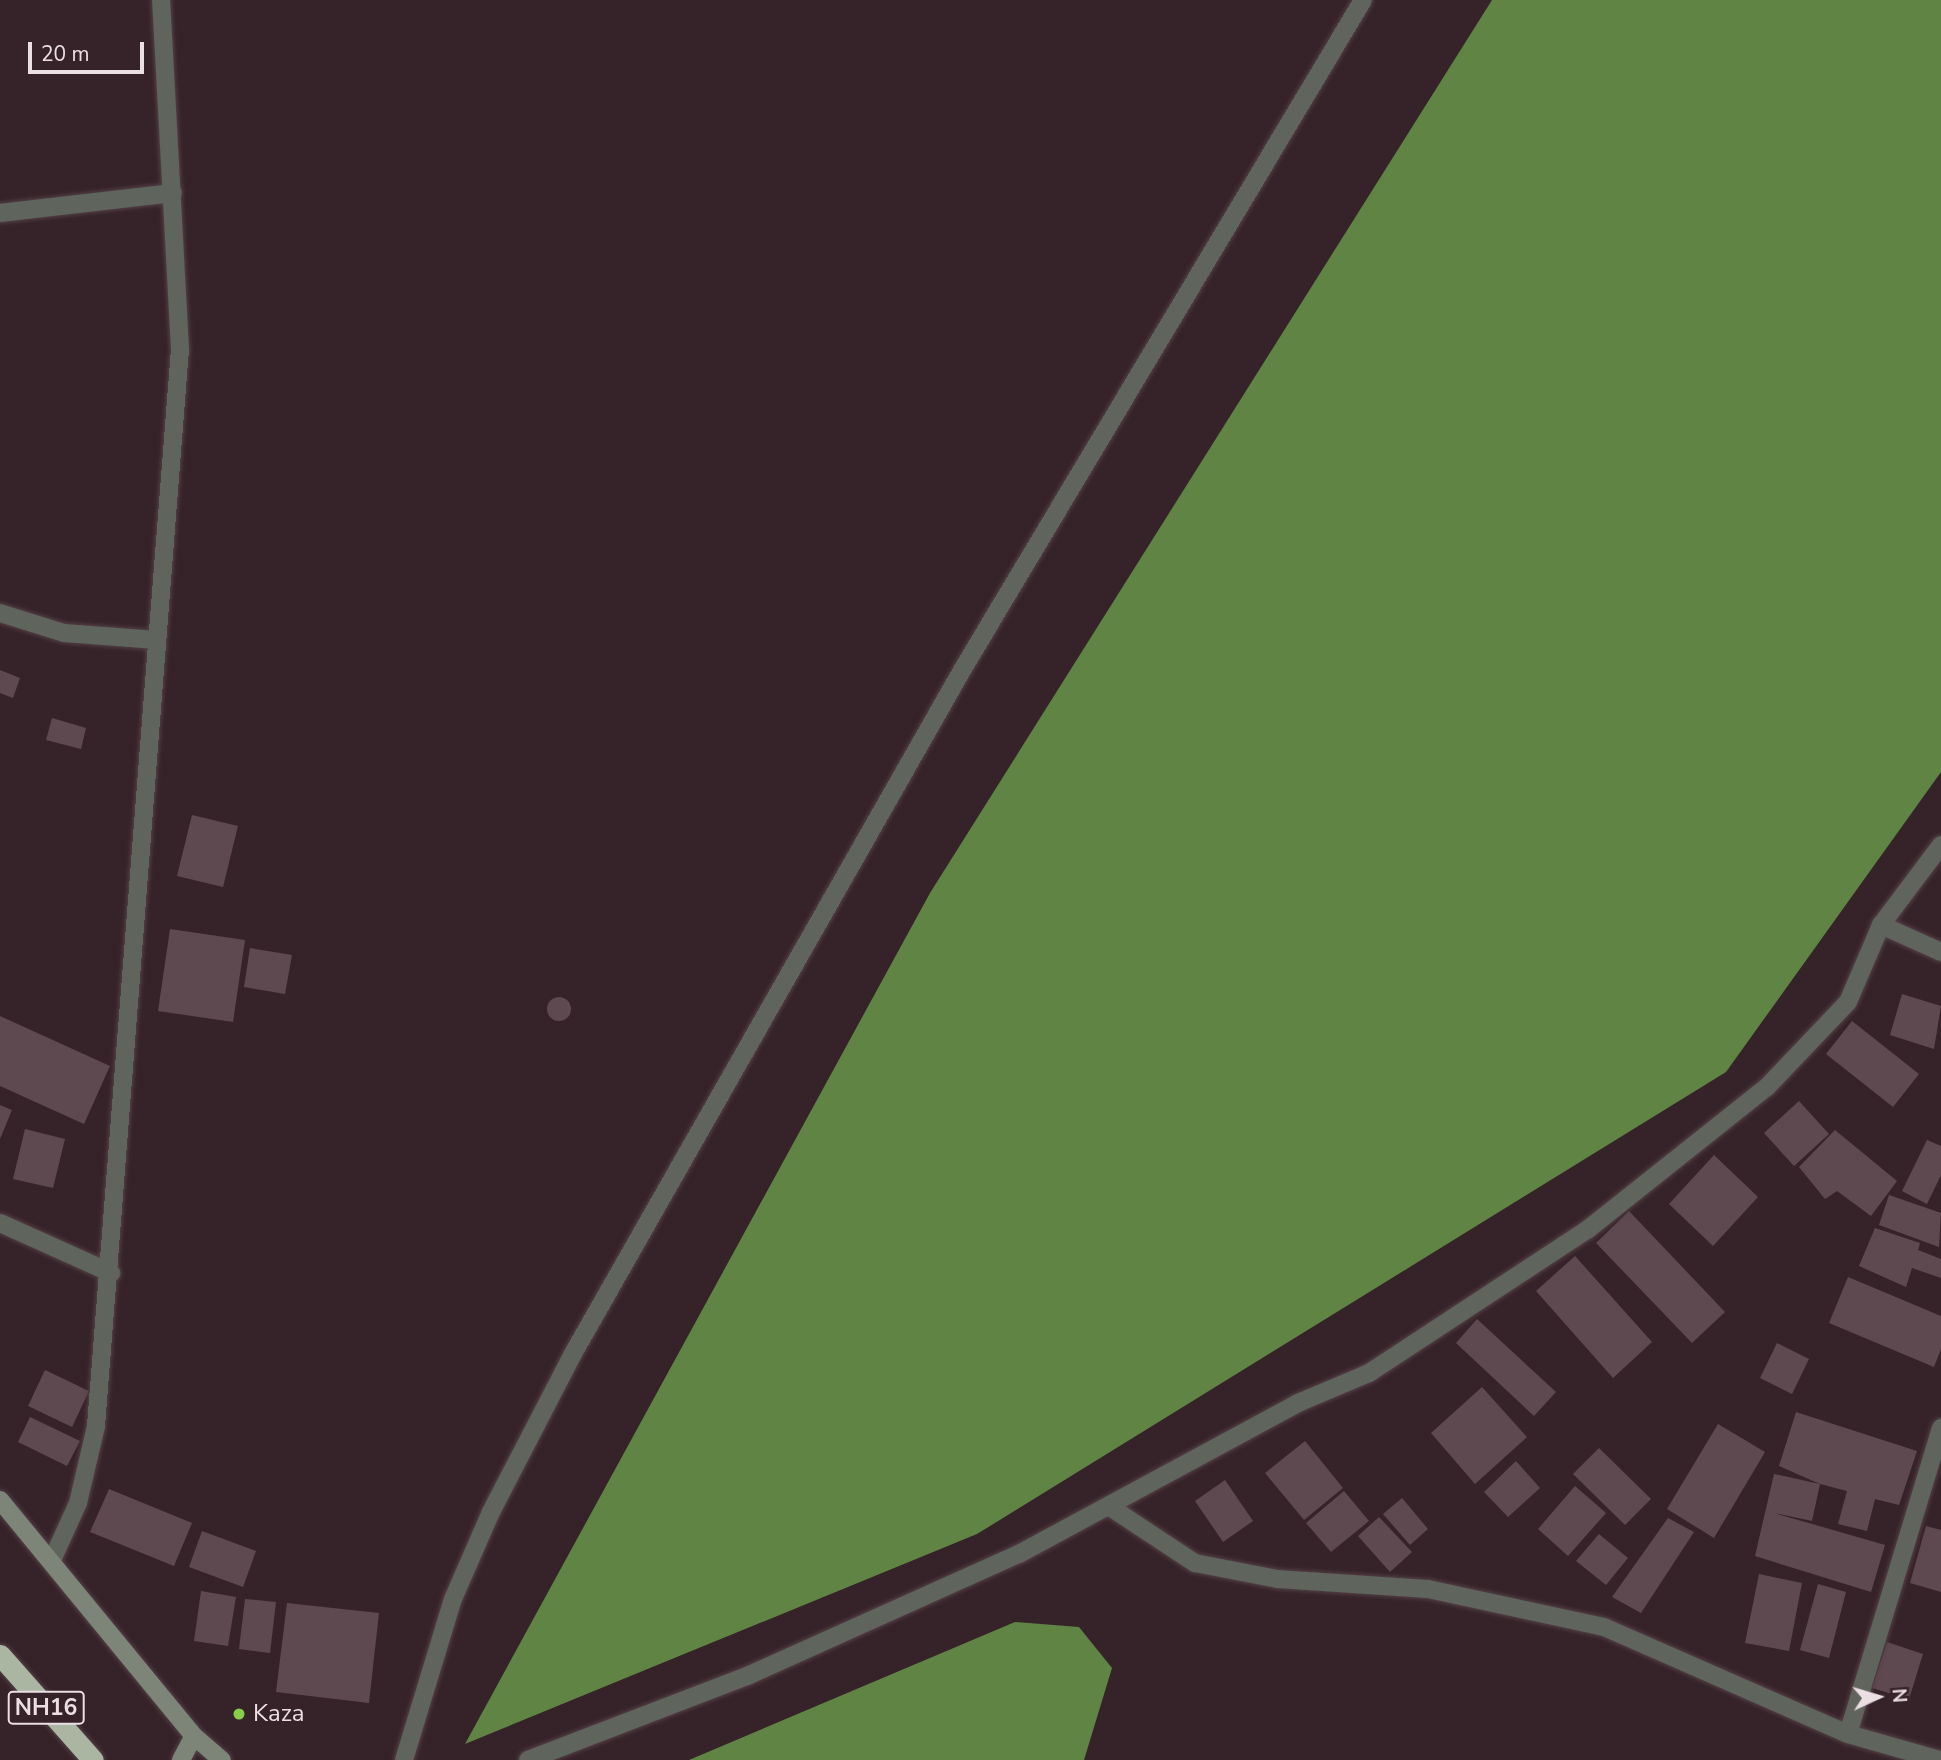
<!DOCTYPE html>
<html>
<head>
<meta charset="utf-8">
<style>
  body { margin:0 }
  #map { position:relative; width:1941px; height:1760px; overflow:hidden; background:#362329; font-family:"Nunito Sans",sans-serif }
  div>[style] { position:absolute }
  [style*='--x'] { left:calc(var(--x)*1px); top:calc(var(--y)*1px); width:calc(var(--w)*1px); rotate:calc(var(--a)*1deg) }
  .water>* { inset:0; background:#5f8444 }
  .building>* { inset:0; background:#5f4951 }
  .round { border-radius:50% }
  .roads { filter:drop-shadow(0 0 2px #534147) drop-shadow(0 0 2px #534147) }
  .lane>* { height:18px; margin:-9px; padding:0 9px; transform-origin:9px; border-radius:9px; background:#5f645c }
  .street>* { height:18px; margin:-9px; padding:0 9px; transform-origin:9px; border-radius:9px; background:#5f645c }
  .secondary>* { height:18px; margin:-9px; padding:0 9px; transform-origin:9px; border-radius:9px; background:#7d8579 }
  .highway>* { height:21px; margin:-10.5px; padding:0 10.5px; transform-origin:10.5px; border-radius:10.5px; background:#aab6a2 }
  .dots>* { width:19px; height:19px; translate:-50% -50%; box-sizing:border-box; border:4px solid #362329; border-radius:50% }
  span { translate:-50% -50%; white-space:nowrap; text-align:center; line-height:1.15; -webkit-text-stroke:5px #362329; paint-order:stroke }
  .shield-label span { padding:2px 5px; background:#362329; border:2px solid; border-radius:5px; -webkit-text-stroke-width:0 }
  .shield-label { font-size:23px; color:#ecdfe3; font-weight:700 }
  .poi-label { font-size:24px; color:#ecdfe3 }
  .left { translate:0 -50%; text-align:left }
  .north { position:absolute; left:1843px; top:1662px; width:70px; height:70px; -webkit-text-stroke:5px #362329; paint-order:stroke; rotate:86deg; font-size:19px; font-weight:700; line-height:28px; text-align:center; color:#ecdfe3 }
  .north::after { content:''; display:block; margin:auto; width:24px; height:32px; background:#ecdfe3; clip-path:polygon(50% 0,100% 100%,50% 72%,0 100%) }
  .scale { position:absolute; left:28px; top:42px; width:116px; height:32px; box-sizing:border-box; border:4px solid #ecdfe3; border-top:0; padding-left:9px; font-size:21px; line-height:24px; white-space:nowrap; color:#ecdfe3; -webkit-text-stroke:5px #362329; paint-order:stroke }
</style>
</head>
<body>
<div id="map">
  <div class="water">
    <i style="clip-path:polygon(1492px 0,1941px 0,1941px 772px,1726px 1072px,977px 1534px,465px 1744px,930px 893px)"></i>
    <i style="clip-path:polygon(1015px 1622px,1079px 1627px,1112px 1668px,1084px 1760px,689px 1760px)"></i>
  </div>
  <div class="building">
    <i style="clip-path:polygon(0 670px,20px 678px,13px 698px,0 693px)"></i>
    <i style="clip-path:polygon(52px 718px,86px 728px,81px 749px,46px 740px)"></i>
    <i style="clip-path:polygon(192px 815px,238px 826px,223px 887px,177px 876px)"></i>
    <i style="clip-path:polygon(170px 929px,245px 940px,233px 1022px,158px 1011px)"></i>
    <i style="clip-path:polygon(250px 948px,292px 955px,285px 994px,244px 987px)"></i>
    <i style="clip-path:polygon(1902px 994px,1941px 1006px,1934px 1049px,1890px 1035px)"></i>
    <i class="round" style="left:547px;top:997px;width:24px;height:24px"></i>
    <i style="clip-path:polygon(0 1016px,110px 1066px,84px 1124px,0 1086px)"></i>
    <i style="clip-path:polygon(1852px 1021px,1919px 1074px,1893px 1107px,1826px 1054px)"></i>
    <i style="clip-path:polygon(1799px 1101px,1829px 1134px,1794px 1166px,1764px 1133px)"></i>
    <i style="clip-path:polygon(0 1105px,12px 1110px,0 1139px)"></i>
    <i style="clip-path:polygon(25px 1129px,65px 1139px,53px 1188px,13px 1179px)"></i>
    <i style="clip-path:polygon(1835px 1130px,1897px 1181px,1871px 1216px,1837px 1191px,1825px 1199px,1799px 1167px)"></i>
    <i style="clip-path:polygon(1927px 1140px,1941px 1146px,1941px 1175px,1927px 1204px,1902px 1191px)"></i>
    <i style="clip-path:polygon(1714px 1155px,1758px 1197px,1713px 1246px,1669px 1204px)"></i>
    <i style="clip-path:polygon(1889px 1195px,1941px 1213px,1939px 1247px,1879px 1225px)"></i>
    <i style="clip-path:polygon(1629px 1211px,1725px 1312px,1692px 1343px,1596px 1243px)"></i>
    <i style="clip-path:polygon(1875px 1228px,1920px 1243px,1918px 1250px,1941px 1259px,1941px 1278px,1912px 1268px,1906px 1287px,1859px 1266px)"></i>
    <i style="clip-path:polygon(1575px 1256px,1652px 1342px,1613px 1378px,1536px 1291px)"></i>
    <i style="clip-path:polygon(1848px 1277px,1941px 1316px,1941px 1349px,1934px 1367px,1829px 1323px)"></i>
    <i style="clip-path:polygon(1477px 1319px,1556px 1392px,1534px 1416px,1456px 1343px)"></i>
    <i style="clip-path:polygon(1777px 1343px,1809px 1359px,1792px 1394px,1760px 1378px)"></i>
    <i style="clip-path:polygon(45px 1370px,89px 1391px,72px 1427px,28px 1406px)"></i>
    <i style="clip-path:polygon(1482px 1387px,1527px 1437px,1475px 1484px,1431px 1433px)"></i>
    <i style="clip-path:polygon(1796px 1412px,1917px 1451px,1899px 1505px,1875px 1499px,1867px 1531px,1838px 1524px,1847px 1491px,1820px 1484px,1812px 1521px,1774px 1513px,1885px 1545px,1871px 1592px,1755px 1556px,1774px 1474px,1820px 1484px,1779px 1466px)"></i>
    <i style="clip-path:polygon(30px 1417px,80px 1441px,67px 1466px,18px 1442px)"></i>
    <i style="clip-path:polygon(1718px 1424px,1765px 1452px,1714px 1538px,1667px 1509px)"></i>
    <i style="clip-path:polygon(1305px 1441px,1343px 1488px,1304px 1520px,1265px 1473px)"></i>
    <i style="clip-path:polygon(1599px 1448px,1651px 1499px,1625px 1525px,1573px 1474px)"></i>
    <i style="clip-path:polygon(1516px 1461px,1540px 1488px,1508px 1517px,1484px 1492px)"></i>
    <i style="clip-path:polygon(1225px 1480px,1253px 1521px,1223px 1542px,1195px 1501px)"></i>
    <i style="clip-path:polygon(1575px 1486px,1606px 1513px,1568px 1556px,1538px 1529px)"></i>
    <i style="clip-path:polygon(109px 1489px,192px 1523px,174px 1566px,90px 1532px)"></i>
    <i style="clip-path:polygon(1344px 1491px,1369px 1521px,1331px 1552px,1306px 1523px)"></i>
    <i style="clip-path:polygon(1402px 1498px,1428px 1529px,1410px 1545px,1383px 1514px)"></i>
    <i style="clip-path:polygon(1379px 1517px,1412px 1552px,1390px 1572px,1358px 1536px)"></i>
    <i style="clip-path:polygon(1668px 1518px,1694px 1532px,1641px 1613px,1612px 1597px)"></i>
    <i style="clip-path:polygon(1926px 1526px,1941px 1530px,1941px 1592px,1910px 1583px)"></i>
    <i style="clip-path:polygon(202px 1531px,256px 1551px,243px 1587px,189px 1567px)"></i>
    <i style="clip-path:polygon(1599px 1534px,1628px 1558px,1606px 1585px,1576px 1561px)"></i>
    <i style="clip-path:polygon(1759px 1574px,1802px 1583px,1789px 1651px,1745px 1643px)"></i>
    <i style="clip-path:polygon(1818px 1584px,1846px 1592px,1829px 1658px,1800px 1650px)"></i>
    <i style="clip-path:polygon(201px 1591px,236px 1597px,228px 1646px,194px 1641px)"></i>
    <i style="clip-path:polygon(245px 1599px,276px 1602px,270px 1653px,239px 1649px)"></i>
    <i style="clip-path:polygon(287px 1603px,379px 1613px,369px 1703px,276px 1692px)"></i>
    <i style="clip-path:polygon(1887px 1642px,1923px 1654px,1909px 1699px,1872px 1688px)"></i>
  </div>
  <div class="roads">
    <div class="lane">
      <i style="--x:0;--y:213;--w:174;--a:-6.6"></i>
      <i style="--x:0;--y:613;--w:67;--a:17.4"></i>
      <i style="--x:64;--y:633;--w:93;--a:4.3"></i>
      <i style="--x:0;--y:1223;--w:122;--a:24.2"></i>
      <i style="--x:53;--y:1558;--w:60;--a:-65.6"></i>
      <i style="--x:78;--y:1503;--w:79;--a:-76.8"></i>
      <i style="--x:96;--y:1426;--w:1080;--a:-85.54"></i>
      <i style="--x:180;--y:349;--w:350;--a:-93.1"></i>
    </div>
    <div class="street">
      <i style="--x:1881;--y:925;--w:66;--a:24.2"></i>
      <i style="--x:1110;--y:1507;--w:102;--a:33.4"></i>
      <i style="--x:1195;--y:1563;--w:84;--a:11"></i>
      <i style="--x:1277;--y:1579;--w:151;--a:3.8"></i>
      <i style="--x:1428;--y:1589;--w:180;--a:12.2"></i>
      <i style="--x:1604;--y:1627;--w:266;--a:23.7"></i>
      <i style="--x:1848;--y:1734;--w:95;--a:15.9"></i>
      <i style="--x:1848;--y:1734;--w:320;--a:-73.1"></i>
      <i style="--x:404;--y:1760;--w:168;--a:-73.1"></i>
      <i style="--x:453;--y:1599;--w:95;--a:-66.4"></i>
      <i style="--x:491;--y:1512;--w:180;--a:-62.6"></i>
      <i style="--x:574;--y:1352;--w:788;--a:-60.35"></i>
      <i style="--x:964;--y:667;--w:777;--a:-59.11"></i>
      <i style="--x:528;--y:1760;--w:235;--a:-21"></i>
      <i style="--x:747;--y:1676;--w:298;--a:-24.2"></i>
      <i style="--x:1019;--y:1554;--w:317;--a:-28.4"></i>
      <i style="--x:1298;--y:1403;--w:77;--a:-22.9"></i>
      <i style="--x:1369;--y:1373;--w:261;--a:-33.3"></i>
      <i style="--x:1587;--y:1230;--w:230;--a:-38.5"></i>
      <i style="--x:1767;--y:1087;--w:117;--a:-46.4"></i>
      <i style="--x:1848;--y:1002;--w:84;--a:-66.8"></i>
      <i style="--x:1881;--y:925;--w:100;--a:-53.1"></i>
    </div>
    <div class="secondary">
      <i style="--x:0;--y:1500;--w:306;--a:50.6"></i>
      <i style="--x:194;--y:1736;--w:37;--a:41"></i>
      <i style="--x:181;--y:1760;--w:27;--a:-62"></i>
    </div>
    <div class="highway">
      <i style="--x:0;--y:1655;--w:140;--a:48.5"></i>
    </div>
  </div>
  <div class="dots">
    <i style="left:239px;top:1714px;background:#87cf4b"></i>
  </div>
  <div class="shield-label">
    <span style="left:46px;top:1708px">NH16</span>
  </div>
  <div class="poi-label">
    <span class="left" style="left:253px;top:1714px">Kaza</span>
  </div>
  <div class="north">N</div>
  <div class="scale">20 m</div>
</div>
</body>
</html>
